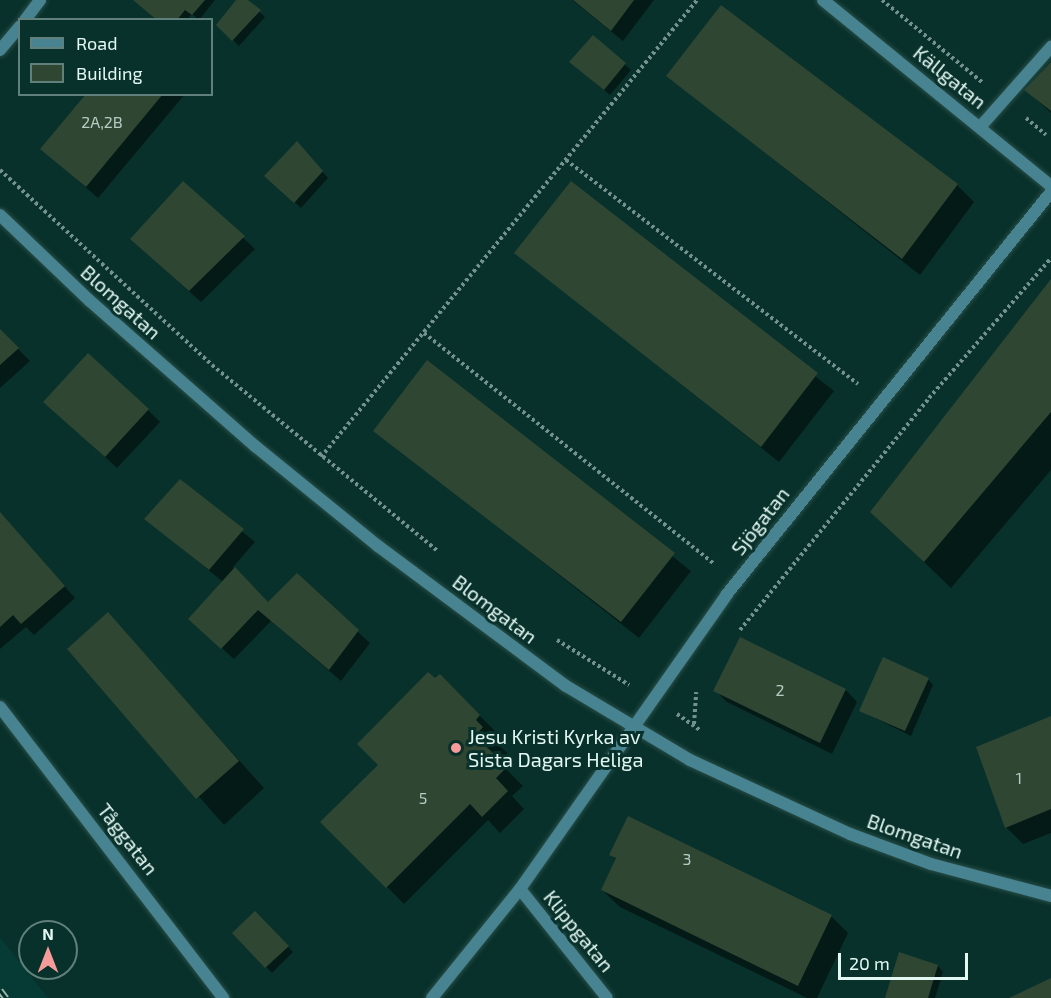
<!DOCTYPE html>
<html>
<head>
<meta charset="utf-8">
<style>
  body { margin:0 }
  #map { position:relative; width:1051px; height:998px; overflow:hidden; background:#09312b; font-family:"Exo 2",sans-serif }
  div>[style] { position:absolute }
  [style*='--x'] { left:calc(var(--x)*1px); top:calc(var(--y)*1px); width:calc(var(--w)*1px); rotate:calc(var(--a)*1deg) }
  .built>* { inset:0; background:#053b34 }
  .shadow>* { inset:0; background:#0007 }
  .building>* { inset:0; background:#2f4633 }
  .path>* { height:4px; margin-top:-2px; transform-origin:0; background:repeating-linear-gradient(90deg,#74928d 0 3px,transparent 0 6px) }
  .roads { filter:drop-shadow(0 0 2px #284d47) drop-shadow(0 0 2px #284d47) }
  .service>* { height:12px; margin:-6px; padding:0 6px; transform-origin:6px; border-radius:6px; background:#478390 }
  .minor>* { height:12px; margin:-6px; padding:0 6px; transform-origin:6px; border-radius:6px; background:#478390 }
  .rail>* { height:7px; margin-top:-3.5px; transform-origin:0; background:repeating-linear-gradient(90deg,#09312b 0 14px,#9bb6b1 0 28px); box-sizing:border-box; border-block:2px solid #9bb6b1 }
  .dots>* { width:16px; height:16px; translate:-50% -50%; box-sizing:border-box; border:3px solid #09312b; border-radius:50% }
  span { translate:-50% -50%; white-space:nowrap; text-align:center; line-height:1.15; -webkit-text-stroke:6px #09312b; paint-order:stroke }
  .number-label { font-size:16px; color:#b6ccc3 }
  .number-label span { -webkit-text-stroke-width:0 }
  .street-label { font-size:20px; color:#e3f8f3 }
  .poi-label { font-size:20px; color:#e3f8f3 }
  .left { translate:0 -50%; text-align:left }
  .legend { position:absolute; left:18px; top:18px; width:195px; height:78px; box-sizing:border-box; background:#09312b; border:2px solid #60817b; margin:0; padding:8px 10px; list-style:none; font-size:18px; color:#e3f8f3 }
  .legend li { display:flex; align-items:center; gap:12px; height:30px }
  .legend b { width:30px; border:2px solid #60817b }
  .north { position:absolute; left:18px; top:920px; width:60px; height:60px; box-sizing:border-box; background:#09312b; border:2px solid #60817b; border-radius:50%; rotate:0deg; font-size:16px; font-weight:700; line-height:24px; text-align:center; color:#e3f8f3 }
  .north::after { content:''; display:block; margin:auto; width:21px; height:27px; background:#f59b9a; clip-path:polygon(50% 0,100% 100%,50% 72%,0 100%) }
  .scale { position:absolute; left:838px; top:953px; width:130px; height:27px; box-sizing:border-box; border:3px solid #e3f8f3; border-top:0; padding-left:8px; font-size:18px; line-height:21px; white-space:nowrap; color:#e3f8f3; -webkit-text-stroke:4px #09312b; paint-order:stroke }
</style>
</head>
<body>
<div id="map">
  <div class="built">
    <i style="clip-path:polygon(0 937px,48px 998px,0 998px)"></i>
  </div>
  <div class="shadow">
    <i style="clip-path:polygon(134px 0,215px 0,199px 20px,192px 14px,187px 20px,158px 20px)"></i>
    <i style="clip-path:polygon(238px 0,246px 0,265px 17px,239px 46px,218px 25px)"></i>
    <i style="clip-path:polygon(572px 0,654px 0,623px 41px)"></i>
    <i style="clip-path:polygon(593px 37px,631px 70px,610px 95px,577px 67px)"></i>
    <i style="clip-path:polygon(1051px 64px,1051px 113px,1026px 90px)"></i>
    <i style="clip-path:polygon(668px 76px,957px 185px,974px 202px,920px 275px)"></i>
    <i style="clip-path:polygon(88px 94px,185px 94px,98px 198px,42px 149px)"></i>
    <i style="clip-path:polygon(303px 149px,328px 178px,301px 208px,266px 176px)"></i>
    <i style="clip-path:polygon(184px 183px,255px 249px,201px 302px,144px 251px)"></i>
    <i style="clip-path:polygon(571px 183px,834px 391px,779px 462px,516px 253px)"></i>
    <i style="clip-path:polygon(1051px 282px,1051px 470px,951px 588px,899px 538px)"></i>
    <i style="clip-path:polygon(0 331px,30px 361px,0 388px)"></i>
    <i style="clip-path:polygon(427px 362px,691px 571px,639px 638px,375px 430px)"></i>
    <i style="clip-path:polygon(148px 410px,160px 422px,117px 468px,57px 413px)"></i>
    <i style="clip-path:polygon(180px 481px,255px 542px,233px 567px,268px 603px,297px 575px,370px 643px,341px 681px,271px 621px,234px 659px,202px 631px,223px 582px,146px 519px)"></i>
    <i style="clip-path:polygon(0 513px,75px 598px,34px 635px,26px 627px,0 649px)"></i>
    <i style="clip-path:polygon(108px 615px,264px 788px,224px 825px,69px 649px)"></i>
    <i style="clip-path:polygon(740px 639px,846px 690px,857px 702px,832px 754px,727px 702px,715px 690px)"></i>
    <i style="clip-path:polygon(440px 676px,506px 742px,501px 747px,509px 755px,503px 761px,462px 725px,523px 786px,512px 796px,524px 809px,500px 833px,488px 820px,404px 904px,323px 822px,380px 765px)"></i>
    <i style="clip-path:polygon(928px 679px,933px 685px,911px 736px,861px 711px)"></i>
    <i style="clip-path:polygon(1051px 717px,1051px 833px,1023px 844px,1006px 827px)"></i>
    <i style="clip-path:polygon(611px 855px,831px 916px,848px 933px,817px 998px,807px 998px,620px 907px,602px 890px,617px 860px)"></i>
    <i style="clip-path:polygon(255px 913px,293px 952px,272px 973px,234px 933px)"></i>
    <i style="clip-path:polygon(938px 966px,943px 972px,935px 998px,887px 998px)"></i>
  </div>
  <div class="building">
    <i style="clip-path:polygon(133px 0,205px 0,192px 15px,185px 10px,177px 20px,157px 20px)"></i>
    <i style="clip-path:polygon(236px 0,248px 0,261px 10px,232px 41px,216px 25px)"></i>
    <i style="clip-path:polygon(573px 0,634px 0,611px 31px)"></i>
    <i style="clip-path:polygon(721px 5px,958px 184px,902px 259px,666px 76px)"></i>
    <i style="clip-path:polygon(593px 35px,626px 63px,604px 90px,569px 62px)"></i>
    <i style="clip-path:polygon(1051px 62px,1051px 111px,1024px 90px)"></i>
    <i style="clip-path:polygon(86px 94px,163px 94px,86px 187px,40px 149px)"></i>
    <i style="clip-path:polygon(297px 141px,323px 171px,294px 203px,264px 176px)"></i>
    <i style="clip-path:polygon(183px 181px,245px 236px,189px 291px,130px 239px)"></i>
    <i style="clip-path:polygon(571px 181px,818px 373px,761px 447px,514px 253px)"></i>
    <i style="clip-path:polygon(1051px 279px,1051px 412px,924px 562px,870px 512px)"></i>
    <i style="clip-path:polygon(0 329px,19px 348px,0 365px)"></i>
    <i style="clip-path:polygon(88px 353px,149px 409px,105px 457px,43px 402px)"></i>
    <i style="clip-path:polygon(427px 360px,675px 553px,621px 622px,373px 431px)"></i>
    <i style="clip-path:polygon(180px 479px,244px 529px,209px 570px,144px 519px)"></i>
    <i style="clip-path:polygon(0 512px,65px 586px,21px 624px,13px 615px,0 627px)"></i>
    <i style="clip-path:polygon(235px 567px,268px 602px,297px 573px,359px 630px,329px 670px,258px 610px,221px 649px,188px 619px)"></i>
    <i style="clip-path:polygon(108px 612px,239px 761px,196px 799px,67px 649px)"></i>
    <i style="clip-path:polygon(740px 637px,846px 689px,820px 743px,713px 691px)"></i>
    <i style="clip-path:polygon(883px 657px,929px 678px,905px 731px,859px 711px)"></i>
    <i style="clip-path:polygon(428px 672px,435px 678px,440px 674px,480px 715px,476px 720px,483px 727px,475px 736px,507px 767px,496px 778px,508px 791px,482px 817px,470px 804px,386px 888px,320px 822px,378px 765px,357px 744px)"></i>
    <i style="clip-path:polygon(1051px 716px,1051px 809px,1005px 828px,976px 747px)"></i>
    <i style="clip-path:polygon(628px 816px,832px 915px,798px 986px,601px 890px,616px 858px,609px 855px)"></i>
    <i style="clip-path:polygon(255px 911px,289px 946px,265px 968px,232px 933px)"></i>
    <i style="clip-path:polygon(899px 952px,938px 965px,928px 998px,885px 998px)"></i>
    <i style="clip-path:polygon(1051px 978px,1051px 998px,1009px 998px)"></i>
  </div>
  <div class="path">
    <i style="--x:882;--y:0;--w:131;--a:39.4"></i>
    <i style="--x:1026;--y:118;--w:26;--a:40"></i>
    <i style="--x:566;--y:160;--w:368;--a:37.5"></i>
    <i style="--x:0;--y:170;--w:288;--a:42.6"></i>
    <i style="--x:212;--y:365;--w:293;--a:39.5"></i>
    <i style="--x:424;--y:333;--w:371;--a:38.5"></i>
    <i style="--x:321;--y:457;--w:592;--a:-50.55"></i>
    <i style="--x:740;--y:630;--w:299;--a:-50.8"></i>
    <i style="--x:929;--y:398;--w:186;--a:-48.9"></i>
    <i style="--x:557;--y:640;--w:85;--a:32"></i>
    <i style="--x:677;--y:714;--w:28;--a:35"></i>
    <i style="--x:694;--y:724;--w:32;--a:-86"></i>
  </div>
  <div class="roads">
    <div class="service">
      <i style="--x:981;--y:126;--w:106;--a:-48.5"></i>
    </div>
    <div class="minor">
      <i style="--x:823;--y:0;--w:294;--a:39.2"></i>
      <i style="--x:25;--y:20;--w:25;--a:-53"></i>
      <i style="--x:0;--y:50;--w:31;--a:-50"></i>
      <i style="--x:0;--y:215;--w:124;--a:43.7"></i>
      <i style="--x:90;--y:301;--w:220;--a:41.3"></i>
      <i style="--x:255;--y:446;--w:159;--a:39.1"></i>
      <i style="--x:378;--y:546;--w:234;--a:36.7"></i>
      <i style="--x:566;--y:686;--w:144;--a:30.8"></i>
      <i style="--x:690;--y:760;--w:176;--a:24.8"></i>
      <i style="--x:850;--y:834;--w:86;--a:20.3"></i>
      <i style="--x:931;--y:864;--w:124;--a:14.9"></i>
      <i style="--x:0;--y:707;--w:367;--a:52.5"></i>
      <i style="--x:520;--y:889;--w:139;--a:51.4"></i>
      <i style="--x:432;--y:998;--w:140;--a:-51.1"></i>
      <i style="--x:520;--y:889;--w:360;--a:-54.9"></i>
      <i style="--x:727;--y:594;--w:516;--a:-51.13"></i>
    </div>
  </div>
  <div class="rail">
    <i style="--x:0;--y:990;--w:10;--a:53"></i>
  </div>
  <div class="dots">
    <i style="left:456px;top:748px;background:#f59b9a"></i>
  </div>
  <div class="number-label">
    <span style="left:102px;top:122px">2A,2B</span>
    <span style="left:780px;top:690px">2</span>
    <span style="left:1019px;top:778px">1</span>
    <span style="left:423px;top:798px">5</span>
    <span style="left:687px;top:859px">3</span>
  </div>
  <div class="street-label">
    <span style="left:950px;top:77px;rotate:39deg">Källgatan</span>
    <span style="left:121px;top:302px;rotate:42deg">Blomgatan</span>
    <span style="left:760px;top:521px;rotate:-52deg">Sjögatan</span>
    <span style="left:495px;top:609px;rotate:37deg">Blomgatan</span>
    <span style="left:915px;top:836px;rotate:19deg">Blomgatan</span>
    <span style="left:128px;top:839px;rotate:52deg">Tåggatan</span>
    <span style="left:579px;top:931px;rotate:51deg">Klippgatan</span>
  </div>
  <div class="poi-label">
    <span class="left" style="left:468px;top:748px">Jesu Kristi Kyrka av<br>Sista Dagars Heliga</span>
  </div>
  <ul class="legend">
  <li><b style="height:8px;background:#478390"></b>Road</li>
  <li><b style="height:16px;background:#2f4633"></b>Building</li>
  </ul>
  <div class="north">N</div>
  <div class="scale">20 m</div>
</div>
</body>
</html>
